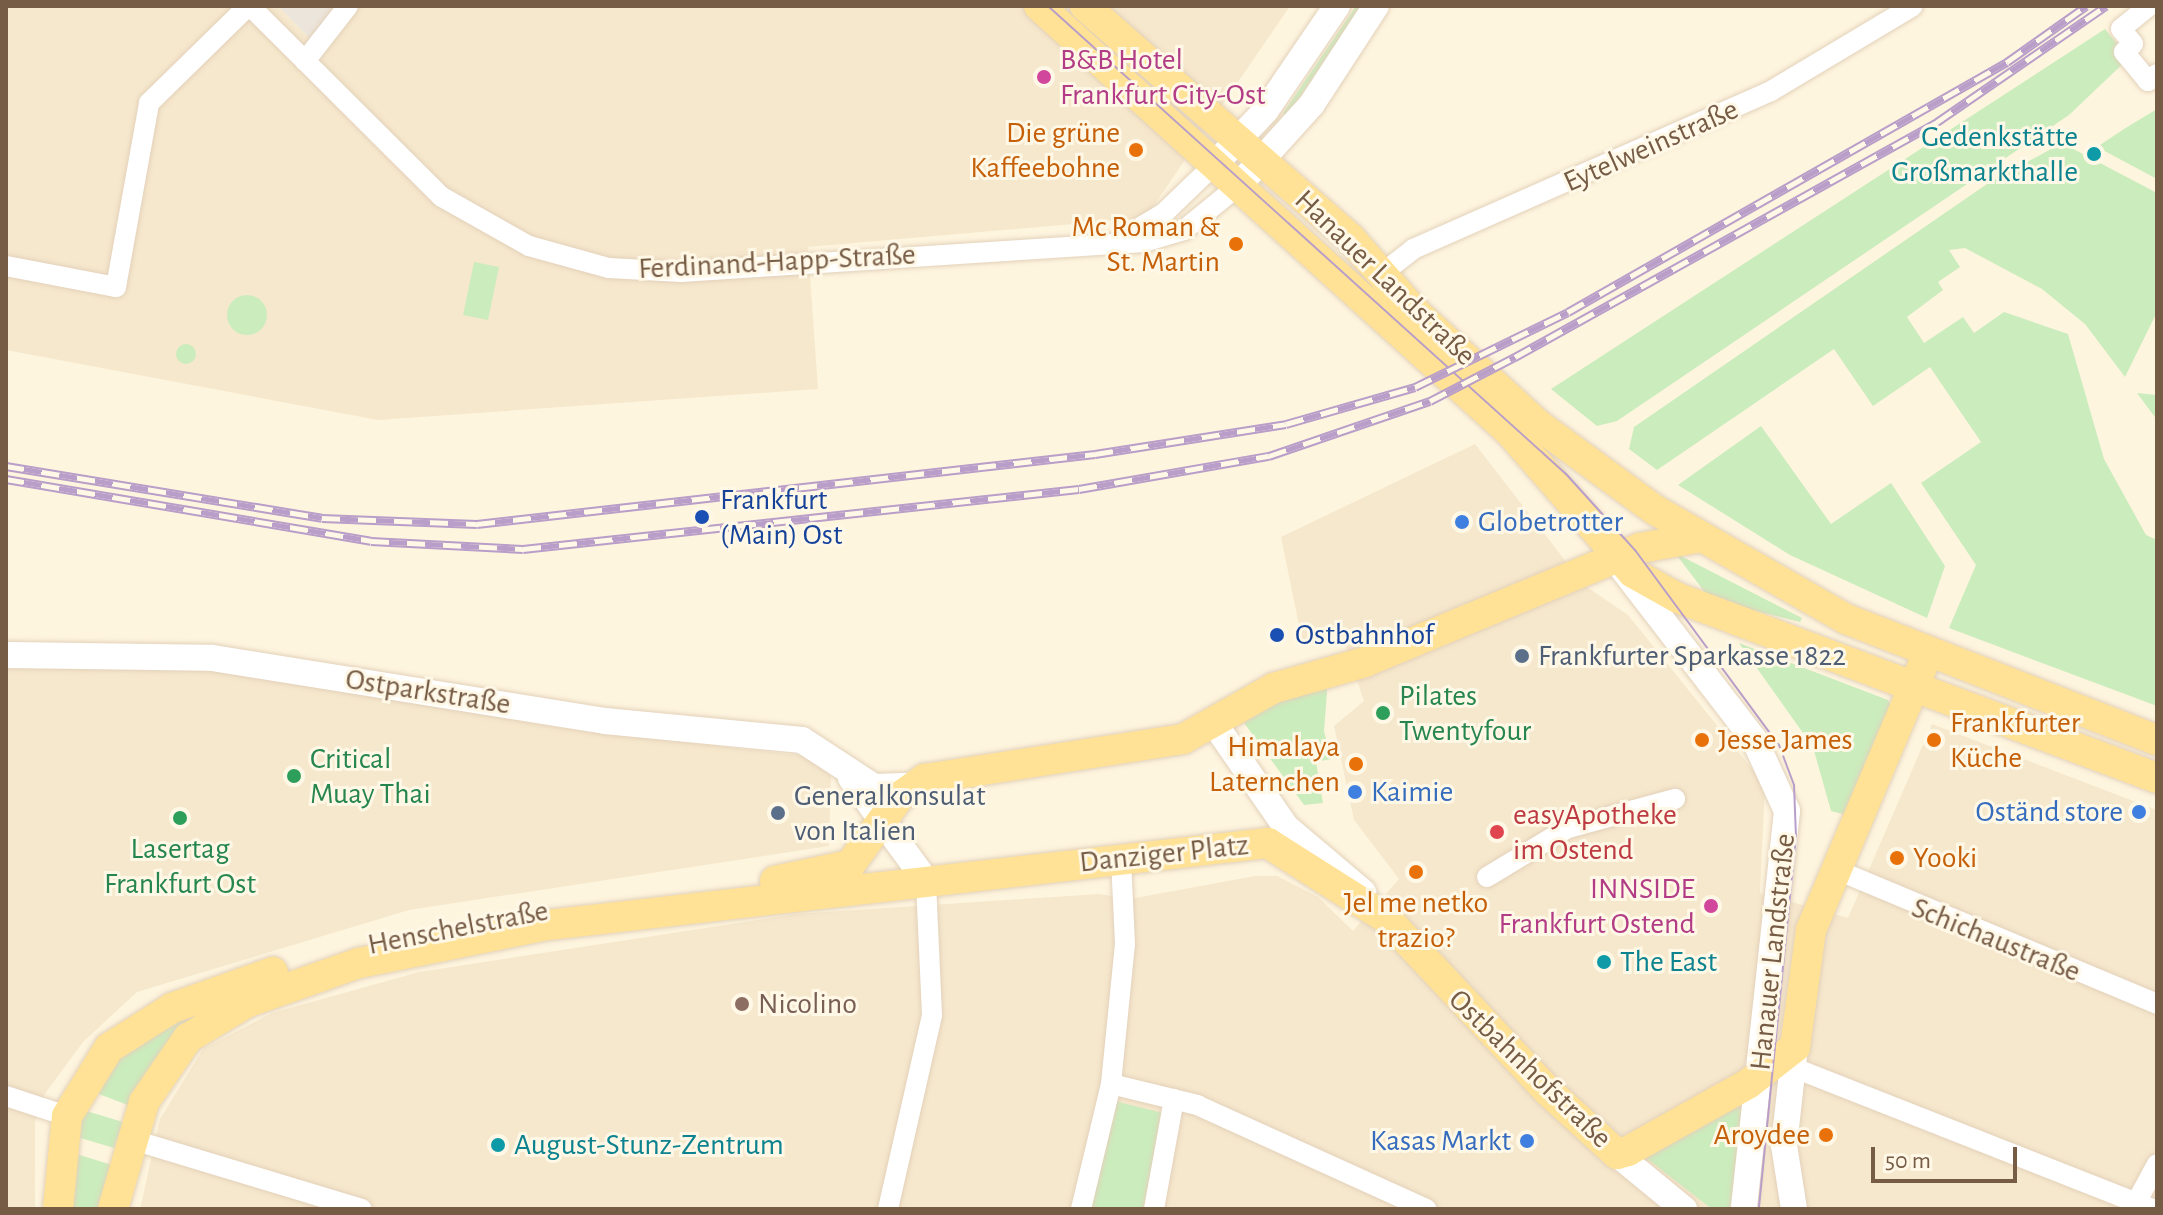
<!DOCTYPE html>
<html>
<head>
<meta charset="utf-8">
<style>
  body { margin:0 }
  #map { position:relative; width:2163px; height:1215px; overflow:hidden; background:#fef5df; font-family:"Alegreya Sans",sans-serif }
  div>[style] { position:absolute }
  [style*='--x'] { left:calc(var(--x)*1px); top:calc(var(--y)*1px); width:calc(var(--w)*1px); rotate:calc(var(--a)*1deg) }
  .residential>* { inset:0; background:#f6e8cd }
  .industrial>* { inset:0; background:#ece5db }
  .green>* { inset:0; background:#cbecbd }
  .round { border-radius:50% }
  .roads { filter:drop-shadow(0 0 2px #e3d1ba) drop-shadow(0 0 2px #e3d1ba) }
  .street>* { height:20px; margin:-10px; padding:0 10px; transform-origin:10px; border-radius:10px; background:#fff }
  .secondary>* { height:26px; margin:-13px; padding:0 13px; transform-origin:13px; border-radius:13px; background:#fff }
  .primary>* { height:30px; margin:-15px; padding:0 15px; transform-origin:15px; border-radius:15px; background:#ffe295 }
  .tram>* { height:2px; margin:-1px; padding:0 1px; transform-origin:1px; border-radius:1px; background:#b89ec8 }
  .rail>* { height:9px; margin-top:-4.5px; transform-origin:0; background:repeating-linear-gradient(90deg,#fff8e7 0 18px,#b89ec8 0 36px); box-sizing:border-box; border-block:2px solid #b89ec8 }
  .dots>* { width:22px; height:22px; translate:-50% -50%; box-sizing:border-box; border:4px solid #fff8e7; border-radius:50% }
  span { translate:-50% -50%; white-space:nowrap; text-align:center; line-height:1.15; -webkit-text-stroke:6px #fff8e7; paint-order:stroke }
  .hotel-label { font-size:30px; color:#b23c85 }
  .left { translate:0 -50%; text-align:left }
  .right { translate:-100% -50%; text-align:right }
  .food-label { font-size:30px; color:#c56008 }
  .culture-label { font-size:30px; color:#0d838f }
  .street-label { font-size:30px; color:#765b45 }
  .transit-label { font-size:30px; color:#164399 }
  .shop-label { font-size:30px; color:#366cbe }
  .service-label { font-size:30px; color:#4e5e75 }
  .leisure-label { font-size:30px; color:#27864d }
  .health-label { font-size:30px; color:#be3a42 }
  .education-label { font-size:30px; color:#785e54 }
  .frame { position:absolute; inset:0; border:8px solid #765b45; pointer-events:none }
  .scale { position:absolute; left:1871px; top:1147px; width:146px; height:36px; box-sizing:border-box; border:4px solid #765b45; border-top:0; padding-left:10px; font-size:24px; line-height:28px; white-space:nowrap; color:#765b45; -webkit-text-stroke:6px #fff8e7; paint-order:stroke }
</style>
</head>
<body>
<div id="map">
  <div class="residential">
    <i style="clip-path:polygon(6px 6px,278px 6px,318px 47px,348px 6px,1290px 6px,1150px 211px,1131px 219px,808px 247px,818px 389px,378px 420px,6px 350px)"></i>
    <i style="clip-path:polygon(1475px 444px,1584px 585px,1628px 615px,1765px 785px,1760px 893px,1848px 918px,1932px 724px,2157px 810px,2157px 1209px,140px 1209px,160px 1119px,203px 1049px,272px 1013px,419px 972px,796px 914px,1099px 894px,1130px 899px,1255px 876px,1277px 876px,1318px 897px,1353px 931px,1399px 879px,1354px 820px,1334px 726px,1364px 701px,1341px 632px,1303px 645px,1281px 537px)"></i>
    <i style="clip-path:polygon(6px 669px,209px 669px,561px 728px,805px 756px,831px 776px,829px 846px,409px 910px,137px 992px,83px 1042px,44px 1095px,35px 1122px,35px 1209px,6px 1209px)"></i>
  </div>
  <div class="industrial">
    <i style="clip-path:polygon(278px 6px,348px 6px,319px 48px)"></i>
  </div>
  <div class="green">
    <i style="clip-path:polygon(1356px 6px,1362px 6px,1287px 116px,1283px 113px)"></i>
    <i style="clip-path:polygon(2105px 29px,2129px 58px,2069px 115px,1617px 421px,1597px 426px,1551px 389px)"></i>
    <i style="clip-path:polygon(2157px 109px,2157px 179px,2097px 147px,2124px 129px)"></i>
    <i style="clip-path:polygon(2062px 143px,2157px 193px,2157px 312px,2125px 377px,2085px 324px,2042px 289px,1965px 248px,1949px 250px,1960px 267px,1938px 282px,1943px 290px,1907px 317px,1924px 343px,1963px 317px,1974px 333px,2004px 312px,2068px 334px,2104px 459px,2146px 535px,2157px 540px,2157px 706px,1949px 628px,1976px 565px,1921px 483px,1981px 442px,1930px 367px,1873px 406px,1834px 349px,1657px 470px,1629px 449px,1634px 427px,1987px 184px)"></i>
    <i style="clip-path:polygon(474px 262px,499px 267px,488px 320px,463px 315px)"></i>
    <i class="round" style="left:227px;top:295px;width:40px;height:40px"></i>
    <i class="round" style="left:176px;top:344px;width:20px;height:20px"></i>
    <i style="clip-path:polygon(2137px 393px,2157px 395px,2157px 420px)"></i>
    <i style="clip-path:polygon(1761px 426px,1831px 524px,1891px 483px,1945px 566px,1927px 618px,1790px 555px,1678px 485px)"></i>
    <i style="clip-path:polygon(1675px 553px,1802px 618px,1800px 622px,1710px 599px)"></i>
    <i style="clip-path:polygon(1739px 643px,1888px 700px,1892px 708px,1850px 816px,1831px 811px,1813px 747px)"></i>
    <i style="clip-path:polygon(1328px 679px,1324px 731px,1331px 759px,1316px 762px,1323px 803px,1304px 805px,1242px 720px,1250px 710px)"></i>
    <i style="clip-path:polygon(205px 1011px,133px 1107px,91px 1091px,101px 1073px,156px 1028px)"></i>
    <i style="clip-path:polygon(1752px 1098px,1737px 1209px,1712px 1209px,1646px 1158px)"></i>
    <i style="clip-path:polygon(1114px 1101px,1163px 1113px,1143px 1209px,1090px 1209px)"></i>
    <i style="clip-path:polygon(83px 1110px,123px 1122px,114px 1148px,74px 1136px)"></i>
    <i style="clip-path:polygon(70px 1152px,112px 1165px,105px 1209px,66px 1209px)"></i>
  </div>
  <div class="roads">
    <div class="street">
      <i style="--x:250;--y:6;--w:271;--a:44.9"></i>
      <i style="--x:442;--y:197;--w:100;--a:29.4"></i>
      <i style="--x:529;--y:246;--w:83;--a:15.4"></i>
      <i style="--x:609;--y:268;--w:72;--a:3.2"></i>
      <i style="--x:681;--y:272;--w:464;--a:-3.7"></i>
      <i style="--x:1144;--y:242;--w:42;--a:-16.7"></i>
      <i style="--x:1184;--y:230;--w:70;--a:-39.2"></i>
      <i style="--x:2149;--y:6;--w:36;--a:141"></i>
      <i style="--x:2121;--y:29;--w:19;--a:51"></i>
      <i style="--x:2133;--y:44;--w:12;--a:138"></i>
      <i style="--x:2124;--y:52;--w:23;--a:50"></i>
      <i style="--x:2139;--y:70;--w:14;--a:51"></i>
      <i style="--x:2148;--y:81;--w:11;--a:-38"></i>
      <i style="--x:305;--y:61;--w:70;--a:-52"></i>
      <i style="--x:1119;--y:240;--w:52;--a:-31"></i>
      <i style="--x:1164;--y:213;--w:71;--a:-43.9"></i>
      <i style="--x:6;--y:266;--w:112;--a:10.8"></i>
      <i style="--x:116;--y:287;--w:187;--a:-79.8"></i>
      <i style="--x:149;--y:103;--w:139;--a:-44.4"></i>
      <i style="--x:1384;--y:272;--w:37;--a:-38"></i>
      <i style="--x:1413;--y:249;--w:391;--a:-23.8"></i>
      <i style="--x:1771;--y:91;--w:165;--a:-30.9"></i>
      <i style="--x:1837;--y:870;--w:347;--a:22.7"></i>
      <i style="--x:1487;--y:877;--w:95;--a:-31.2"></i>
      <i style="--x:1568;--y:828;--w:111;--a:-15.2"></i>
      <i style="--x:1792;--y:1067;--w:388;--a:21.5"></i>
      <i style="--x:1111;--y:1084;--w:89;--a:13.7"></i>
      <i style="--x:1197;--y:1105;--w:252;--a:24.4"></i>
      <i style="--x:6;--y:1096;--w:64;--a:18.2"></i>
      <i style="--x:130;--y:1139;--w:242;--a:16.8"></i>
      <i style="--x:2136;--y:1203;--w:44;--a:-61.7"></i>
      <i style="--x:888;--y:1209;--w:199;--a:-77.2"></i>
      <i style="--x:932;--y:1015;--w:134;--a:-92.6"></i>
      <i style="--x:1081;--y:1209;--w:129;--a:-76.5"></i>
      <i style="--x:1111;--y:1084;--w:141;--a:-84.3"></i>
      <i style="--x:1125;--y:944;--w:86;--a:-92.7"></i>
      <i style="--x:1154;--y:1209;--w:112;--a:-79.7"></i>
    </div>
    <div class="secondary">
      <i style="--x:1215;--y:164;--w:74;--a:-46.6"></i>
      <i style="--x:1266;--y:110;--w:126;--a:-55.7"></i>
      <i style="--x:1238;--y:186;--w:110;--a:-47.9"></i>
      <i style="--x:1312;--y:104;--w:117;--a:-56.9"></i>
      <i style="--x:1622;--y:568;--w:218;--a:52.4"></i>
      <i style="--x:1755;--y:741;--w:77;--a:65.4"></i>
      <i style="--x:1787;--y:811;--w:400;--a:96.2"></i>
      <i style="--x:6;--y:655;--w:206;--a:0.8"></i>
      <i style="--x:212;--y:658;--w:398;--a:9.1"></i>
      <i style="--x:605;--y:721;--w:198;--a:5.5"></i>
      <i style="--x:802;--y:740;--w:86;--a:33.1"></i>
      <i style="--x:874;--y:787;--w:36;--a:-2"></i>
      <i style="--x:1214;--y:723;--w:126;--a:55.3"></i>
      <i style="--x:1286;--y:827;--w:101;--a:40.2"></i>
      <i style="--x:851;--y:778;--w:127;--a:53.9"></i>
      <i style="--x:1617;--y:1154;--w:87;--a:39.4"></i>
      <i style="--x:1794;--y:1209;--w:65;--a:-98.9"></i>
      <i style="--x:1784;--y:1145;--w:99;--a:-83.6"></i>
    </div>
    <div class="primary">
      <i style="--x:1039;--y:6;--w:635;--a:42.13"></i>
      <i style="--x:1510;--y:432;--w:187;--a:48.9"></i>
      <i style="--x:1633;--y:573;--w:51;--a:29.1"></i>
      <i style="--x:1678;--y:598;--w:512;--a:20.6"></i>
      <i style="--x:1085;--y:6;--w:352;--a:41.2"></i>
      <i style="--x:1350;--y:238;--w:100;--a:48.7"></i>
      <i style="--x:1416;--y:313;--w:164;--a:42.5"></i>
      <i style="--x:1537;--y:424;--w:146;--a:36.1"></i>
      <i style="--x:1655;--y:510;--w:220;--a:29.7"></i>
      <i style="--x:1846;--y:619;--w:334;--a:21.3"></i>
      <i style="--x:775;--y:881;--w:77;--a:-12"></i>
      <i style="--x:850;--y:865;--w:84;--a:-54.2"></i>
      <i style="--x:899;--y:797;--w:32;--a:-35"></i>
      <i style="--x:925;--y:779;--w:261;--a:-8.8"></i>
      <i style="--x:1183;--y:739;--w:104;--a:-29.3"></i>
      <i style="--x:1274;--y:688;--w:95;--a:-15.9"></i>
      <i style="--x:1365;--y:662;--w:298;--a:-22.5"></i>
      <i style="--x:1640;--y:548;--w:57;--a:-10.1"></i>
      <i style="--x:58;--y:1209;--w:93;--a:-84.5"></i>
      <i style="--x:67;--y:1116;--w:80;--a:-58.3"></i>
      <i style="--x:109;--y:1048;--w:75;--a:-32.4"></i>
      <i style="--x:172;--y:1008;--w:107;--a:-19.6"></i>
      <i style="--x:113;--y:1209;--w:111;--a:-73.8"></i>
      <i style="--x:144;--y:1102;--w:78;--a:-55.5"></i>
      <i style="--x:188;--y:1038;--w:70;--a:-31"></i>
      <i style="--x:248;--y:1002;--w:118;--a:-19.4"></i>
      <i style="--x:359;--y:963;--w:193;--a:-11.4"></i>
      <i style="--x:548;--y:925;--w:725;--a:-6.5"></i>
      <i style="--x:1268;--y:843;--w:140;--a:32.4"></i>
      <i style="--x:1386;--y:918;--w:238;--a:46.9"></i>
      <i style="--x:1549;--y:1092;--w:92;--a:42.4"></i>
      <i style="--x:1617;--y:1154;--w:11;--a:-15"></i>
      <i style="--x:1628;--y:1151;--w:137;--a:-29.2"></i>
      <i style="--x:1748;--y:1084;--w:60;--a:-38.2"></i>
      <i style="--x:1795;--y:1047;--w:118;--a:-82.2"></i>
      <i style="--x:1811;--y:930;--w:301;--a:-67.1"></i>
    </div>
  </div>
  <div class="tram">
    <i style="--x:1048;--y:6;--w:698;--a:42.1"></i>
    <i style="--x:1566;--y:474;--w:103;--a:47.8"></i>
    <i style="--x:1635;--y:550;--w:242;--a:53.6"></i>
    <i style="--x:1779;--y:745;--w:43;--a:69.4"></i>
    <i style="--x:1794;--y:785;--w:51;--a:87.8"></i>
    <i style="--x:1796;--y:836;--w:375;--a:95.7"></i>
  </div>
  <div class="rail">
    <i style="--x:6;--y:466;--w:320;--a:9.3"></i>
    <i style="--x:322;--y:518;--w:155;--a:2.2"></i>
    <i style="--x:477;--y:524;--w:622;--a:-6.46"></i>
    <i style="--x:1095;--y:454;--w:193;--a:-8.9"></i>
    <i style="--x:1286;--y:424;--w:134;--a:-16"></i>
    <i style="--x:1415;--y:387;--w:170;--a:-26.1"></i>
    <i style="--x:1568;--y:312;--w:505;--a:-29.66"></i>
    <i style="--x:2007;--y:62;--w:97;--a:-35.3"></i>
    <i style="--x:6;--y:479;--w:370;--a:9.6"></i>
    <i style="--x:371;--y:541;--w:152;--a:3"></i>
    <i style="--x:523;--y:549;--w:559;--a:-6.16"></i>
    <i style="--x:1079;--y:489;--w:193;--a:-9.9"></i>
    <i style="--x:1269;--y:456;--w:170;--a:-18.9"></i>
    <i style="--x:1430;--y:401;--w:96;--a:-27.4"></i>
    <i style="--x:1515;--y:357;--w:483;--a:-29.1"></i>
    <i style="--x:1937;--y:122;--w:205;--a:-34.5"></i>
  </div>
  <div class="dots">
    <i style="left:1044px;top:77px;background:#d1479c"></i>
    <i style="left:1136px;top:150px;background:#e8710a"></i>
    <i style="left:2094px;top:154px;background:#0f9aa8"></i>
    <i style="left:1236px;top:244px;background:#e8710a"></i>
    <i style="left:702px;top:517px;background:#1a4fb4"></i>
    <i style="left:1462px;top:522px;background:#3f7fe0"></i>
    <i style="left:1277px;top:635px;background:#1a4fb4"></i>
    <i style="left:1522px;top:656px;background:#5c6f8a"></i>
    <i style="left:1383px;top:713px;background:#2e9e5b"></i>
    <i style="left:1702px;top:740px;background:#e8710a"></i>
    <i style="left:1934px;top:740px;background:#e8710a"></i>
    <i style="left:1356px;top:764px;background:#e8710a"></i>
    <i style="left:294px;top:776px;background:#2e9e5b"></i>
    <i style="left:1355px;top:792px;background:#3f7fe0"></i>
    <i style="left:2139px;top:812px;background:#3f7fe0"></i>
    <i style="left:778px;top:813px;background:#5c6f8a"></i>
    <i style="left:180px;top:818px;background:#2e9e5b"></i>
    <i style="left:1497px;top:832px;background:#e0444e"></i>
    <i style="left:1897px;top:858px;background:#e8710a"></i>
    <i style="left:1416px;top:872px;background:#e8710a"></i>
    <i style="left:1711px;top:906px;background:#d1479c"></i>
    <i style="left:1604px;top:962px;background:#0f9aa8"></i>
    <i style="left:742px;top:1004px;background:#8d6e63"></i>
    <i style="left:1826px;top:1135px;background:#e8710a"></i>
    <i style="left:1527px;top:1141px;background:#3f7fe0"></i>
    <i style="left:498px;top:1145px;background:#0f9aa8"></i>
  </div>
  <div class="hotel-label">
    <span class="left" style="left:1060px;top:77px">B&amp;B Hotel<br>Frankfurt City-Ost</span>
    <span class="right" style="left:1695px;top:906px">INNSIDE<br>Frankfurt Ostend</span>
  </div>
  <div class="food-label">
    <span class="right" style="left:1120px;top:150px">Die grüne<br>Kaffeebohne</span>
    <span class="right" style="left:1220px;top:244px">Mc Roman &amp;<br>St. Martin</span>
    <span class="left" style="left:1950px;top:740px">Frankfurter<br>Küche</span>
    <span class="left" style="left:1718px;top:740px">Jesse James</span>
    <span class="right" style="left:1340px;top:764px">Himalaya<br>Laternchen</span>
    <span class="left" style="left:1913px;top:858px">Yooki</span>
    <span style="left:1416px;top:920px">Jel me netko<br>trazio?</span>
    <span class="right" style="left:1810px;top:1135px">Aroydee</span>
  </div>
  <div class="culture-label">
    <span class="right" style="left:2078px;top:154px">Gedenkstätte<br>Großmarkthalle</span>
    <span class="left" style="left:1620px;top:962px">The East</span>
    <span class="left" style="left:514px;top:1145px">August-Stunz-Zentrum</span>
  </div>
  <div class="street-label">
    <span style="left:1651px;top:146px;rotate:-24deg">Eytelweinstraße</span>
    <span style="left:777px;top:262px;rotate:-3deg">Ferdinand-Happ-Straße</span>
    <span style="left:1385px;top:278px;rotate:44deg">Hanauer Landstraße</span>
    <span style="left:428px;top:692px;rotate:9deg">Ostparkstraße</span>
    <span style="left:1164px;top:854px;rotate:-6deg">Danziger Platz</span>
    <span style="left:458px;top:928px;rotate:-11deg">Henschelstraße</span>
    <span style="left:1996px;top:940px;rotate:22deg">Schichaustraße</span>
    <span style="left:1773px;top:952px;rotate:-84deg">Hanauer Landstraße</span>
    <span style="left:1530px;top:1069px;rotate:44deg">Ostbahnhofstraße</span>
  </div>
  <div class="transit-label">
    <span class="left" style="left:720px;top:517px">Frankfurt<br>(Main) Ost</span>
    <span class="left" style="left:1295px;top:635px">Ostbahnhof</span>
  </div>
  <div class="shop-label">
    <span class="left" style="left:1478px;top:522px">Globetrotter</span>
    <span class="left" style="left:1371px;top:792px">Kaimie</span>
    <span class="right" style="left:2123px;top:812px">Oständ store</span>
    <span class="right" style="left:1511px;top:1141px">Kasas Markt</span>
  </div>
  <div class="service-label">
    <span class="left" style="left:1538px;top:656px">Frankfurter Sparkasse 1822</span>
    <span class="left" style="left:794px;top:813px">Generalkonsulat<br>von Italien</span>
  </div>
  <div class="leisure-label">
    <span class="left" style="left:1399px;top:713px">Pilates<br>Twentyfour</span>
    <span class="left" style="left:310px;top:776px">Critical<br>Muay Thai</span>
    <span style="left:180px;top:866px">Lasertag<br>Frankfurt Ost</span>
  </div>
  <div class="health-label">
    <span class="left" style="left:1513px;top:832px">easyApotheke<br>im Ostend</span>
  </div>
  <div class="education-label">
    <span class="left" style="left:758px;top:1004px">Nicolino</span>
  </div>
  <div class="frame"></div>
  <div class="scale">50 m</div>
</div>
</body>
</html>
